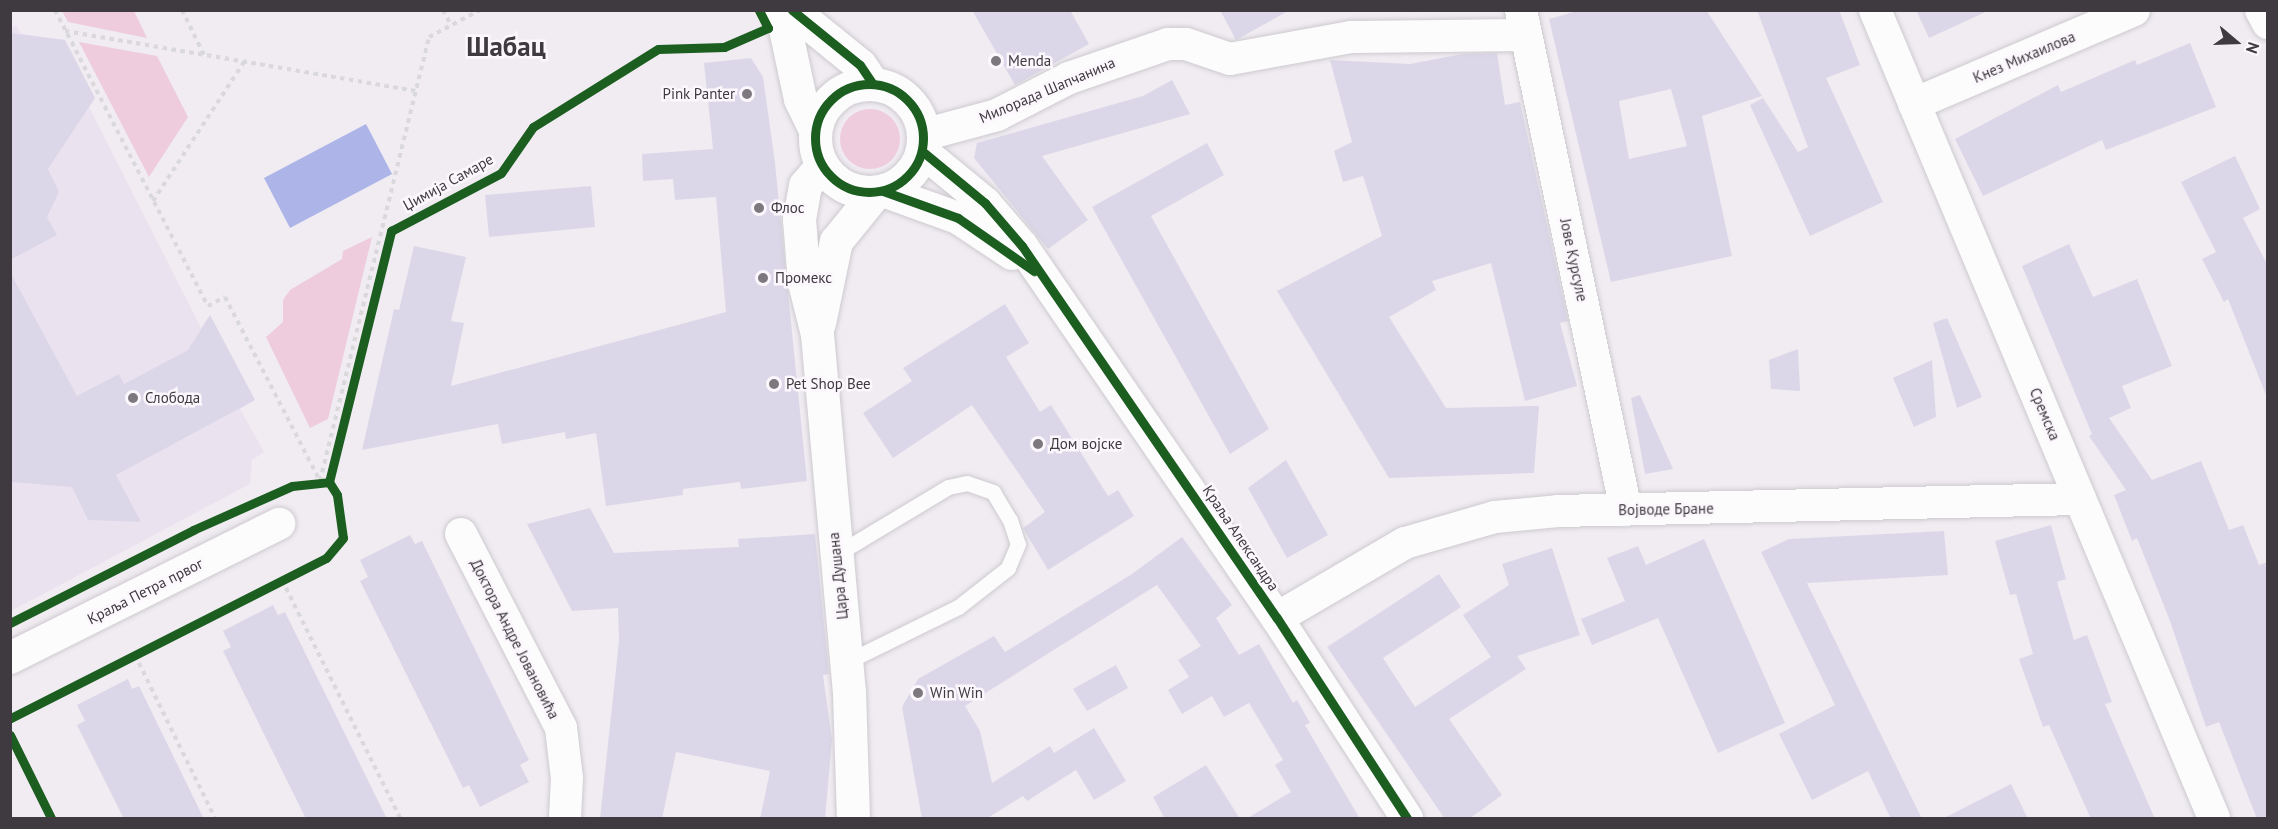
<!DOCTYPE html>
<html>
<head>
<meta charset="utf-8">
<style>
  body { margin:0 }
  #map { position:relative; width:2278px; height:829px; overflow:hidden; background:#f0ecf2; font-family:"PT Sans",sans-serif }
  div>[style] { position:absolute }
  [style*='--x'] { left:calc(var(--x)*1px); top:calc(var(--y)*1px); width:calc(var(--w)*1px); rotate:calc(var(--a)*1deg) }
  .built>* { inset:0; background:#ebe2f0 }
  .green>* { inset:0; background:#ecd }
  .round { border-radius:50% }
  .water>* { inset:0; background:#acb4e8 }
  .building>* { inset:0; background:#dcd7e8 }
  .path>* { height:4px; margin-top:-2px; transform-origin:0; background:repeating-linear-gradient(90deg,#d9d8da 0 4.5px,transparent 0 9px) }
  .roads { filter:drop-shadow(0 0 2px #cdcacf) drop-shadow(0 0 2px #cdcacf) }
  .lane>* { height:15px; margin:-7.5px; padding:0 7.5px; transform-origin:7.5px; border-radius:7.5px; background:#fdfcfd }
  .street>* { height:32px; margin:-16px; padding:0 16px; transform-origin:16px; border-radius:16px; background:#fdfcfd }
  .secondary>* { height:33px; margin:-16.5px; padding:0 16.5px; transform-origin:16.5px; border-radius:16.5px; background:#fdfcfd }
  .secondary>.ring { margin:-16.5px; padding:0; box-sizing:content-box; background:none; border:33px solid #fdfcfd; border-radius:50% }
  .cycleway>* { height:9px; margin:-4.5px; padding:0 4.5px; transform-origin:4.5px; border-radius:4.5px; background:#1b5e20 }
  .cycleway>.ring { margin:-4.5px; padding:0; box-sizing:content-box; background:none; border:9px solid #1b5e20; border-radius:50% }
  .dots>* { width:16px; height:16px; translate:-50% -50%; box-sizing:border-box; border:3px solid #fbf7fd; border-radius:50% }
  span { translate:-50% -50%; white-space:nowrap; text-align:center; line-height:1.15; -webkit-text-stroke:5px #fbf7fd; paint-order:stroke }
  .street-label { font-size:15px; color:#3e3a40 }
  .poi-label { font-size:15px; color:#3e3a40 }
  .left { translate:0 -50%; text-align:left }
  .right { translate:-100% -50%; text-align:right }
  .town-label { font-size:27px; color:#3e3a40; font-weight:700 }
  .frame { position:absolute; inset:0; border:12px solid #3e3a40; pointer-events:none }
  .north { position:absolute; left:2206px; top:12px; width:60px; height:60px; -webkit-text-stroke:4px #fbf7fd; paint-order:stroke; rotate:109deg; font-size:16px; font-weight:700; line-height:24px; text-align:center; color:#3e3a40 }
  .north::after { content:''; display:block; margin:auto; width:21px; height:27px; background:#3e3a40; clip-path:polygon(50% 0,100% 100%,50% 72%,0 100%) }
</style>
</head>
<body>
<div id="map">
  <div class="built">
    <i style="clip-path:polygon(16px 25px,21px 34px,65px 40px,95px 98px,89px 107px,201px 328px,210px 315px,255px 400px,240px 409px,264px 452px,252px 460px,250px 484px,11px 611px,10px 28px)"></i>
  </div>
  <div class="green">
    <i style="clip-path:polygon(62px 11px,134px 11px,147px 38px,68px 22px)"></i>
    <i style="clip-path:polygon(79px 42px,157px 56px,188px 117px,149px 177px)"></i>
    <i class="round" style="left:840px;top:109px;width:60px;height:60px"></i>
    <i style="clip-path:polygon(372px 237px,328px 419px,310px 428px,266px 337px,283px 322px,283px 300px,290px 290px,342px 259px,343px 251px)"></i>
  </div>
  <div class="water">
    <i style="clip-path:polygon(366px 124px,392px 174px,290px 228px,264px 178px)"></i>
  </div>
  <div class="building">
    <i style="clip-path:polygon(972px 10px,1070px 10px,1089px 44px,1015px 85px)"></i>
    <i style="clip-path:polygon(1220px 10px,1290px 10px,1236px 40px)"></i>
    <i style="clip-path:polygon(evenodd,1581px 10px,1706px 10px,1762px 96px,1702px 116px,1732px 256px,1611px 282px,1549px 19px,1581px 10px,1671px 89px,1687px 146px,1629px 159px,1619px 101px,1671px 89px)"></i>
    <i style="clip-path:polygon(1757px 10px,1839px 10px,1860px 65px,1826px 78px,1883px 202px,1810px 236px,1750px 105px,1763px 98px,1798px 152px,1808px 147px)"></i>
    <i style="clip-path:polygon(1916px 10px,1990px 10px,1929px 38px)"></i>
    <i style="clip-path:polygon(10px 33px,65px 40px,95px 98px,48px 169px,59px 192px,47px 217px,57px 235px,10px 260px)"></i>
    <i style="clip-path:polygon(2190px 43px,2216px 107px,2106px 150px,2102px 140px,1983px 196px,1955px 139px,2058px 85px,2061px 92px,2135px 60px,2137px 65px)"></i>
    <i style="clip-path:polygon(1497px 53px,1505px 105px,1520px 102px,1568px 321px,1560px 323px,1577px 386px,1525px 401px,1491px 263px,1432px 281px,1436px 290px,1389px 317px,1446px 408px,1539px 406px,1534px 473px,1389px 478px,1277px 291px,1382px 236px,1363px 176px,1343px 182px,1334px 151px,1352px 142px,1330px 60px,1410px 64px,1463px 54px)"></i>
    <i style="clip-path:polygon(751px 58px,763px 77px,775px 163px,807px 481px,741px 489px,740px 482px,683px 489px,683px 495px,606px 506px,596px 433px,566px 439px,565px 432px,502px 444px,498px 424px,362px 450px,394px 309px,399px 310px,414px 246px,466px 257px,451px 321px,464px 323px,451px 386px,726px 312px,716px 197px,675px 200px,673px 179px,643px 181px,642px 154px,713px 149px,704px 63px)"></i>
    <i style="clip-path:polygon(1172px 80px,1190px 114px,1042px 156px,1088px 220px,1048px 249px,974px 158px,977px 143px,1143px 96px)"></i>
    <i style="clip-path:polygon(1207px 143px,1224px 175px,1151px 216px,1269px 429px,1230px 454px,1092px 207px)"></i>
    <i style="clip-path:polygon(2235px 156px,2260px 209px,2243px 218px,2268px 266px,2266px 395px,2228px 299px,2224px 302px,2202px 259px,2216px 252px,2181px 182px)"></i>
    <i style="clip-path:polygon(591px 186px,595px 227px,489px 237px,485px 195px)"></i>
    <i style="clip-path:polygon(2069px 244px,2093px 297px,2137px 279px,2172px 366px,2122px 386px,2131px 408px,2109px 418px,2152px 480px,2201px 461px,2229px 530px,2243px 525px,2259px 565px,2268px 562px,2268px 819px,2257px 819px,2219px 722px,2206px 727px,2170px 621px,2137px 538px,2132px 541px,2114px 495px,2126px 490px,2089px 436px,2092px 434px,2022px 266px)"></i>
    <i style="clip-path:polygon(10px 272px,77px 396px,119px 374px,124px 384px,188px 350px,210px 315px,255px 400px,116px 475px,141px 522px,88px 520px,72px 487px,10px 482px)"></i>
    <i style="clip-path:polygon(1005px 304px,1029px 343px,1006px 357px,1040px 412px,1051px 405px,1108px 496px,1118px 490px,1134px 516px,1048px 570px,1023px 528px,1045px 512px,972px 405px,893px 458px,863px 413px,912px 381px,903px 368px)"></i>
    <i style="clip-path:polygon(1947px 318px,1982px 397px,1957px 408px,1933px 323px)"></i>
    <i style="clip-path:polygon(1798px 349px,1800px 391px,1771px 389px,1769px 360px)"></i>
    <i style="clip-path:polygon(1932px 360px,1936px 417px,1914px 427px,1893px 378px)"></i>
    <i style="clip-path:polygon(1640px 395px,1673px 469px,1645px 474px,1631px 398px)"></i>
    <i style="clip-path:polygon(1286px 460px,1328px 535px,1287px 558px,1248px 488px)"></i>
    <i style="clip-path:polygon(590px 508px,614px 553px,739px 547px,738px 539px,815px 534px,829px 674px,823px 675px,832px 740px,825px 819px,760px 819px,770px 771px,676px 752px,662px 819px,600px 819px,619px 641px,618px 608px,572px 611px,527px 524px)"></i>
    <i style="clip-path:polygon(2051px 525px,2066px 579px,2057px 582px,2074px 640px,2087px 635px,2112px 702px,2105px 704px,2155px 819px,2091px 819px,2049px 725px,2043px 727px,2019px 659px,2033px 654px,2016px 594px,2010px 595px,1995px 541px)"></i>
    <i style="clip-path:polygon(1944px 531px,1948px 575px,1807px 583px,1922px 819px,1891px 819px,1868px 771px,1812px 800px,1779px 734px,1835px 705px,1761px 552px,1789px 539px)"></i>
    <i style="clip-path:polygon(410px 535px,415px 544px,422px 541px,529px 760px,520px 765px,529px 782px,480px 807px,469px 785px,463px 788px,360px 581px,368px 577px,360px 560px)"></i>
    <i style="clip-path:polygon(1182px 537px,1232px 605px,1216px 618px,1239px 655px,1259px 644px,1293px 703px,1297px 700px,1310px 723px,1305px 725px,1360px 819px,1246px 819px,1291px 792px,1275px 765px,1283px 760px,1249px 703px,1224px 717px,1212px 696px,1182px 714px,1168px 690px,1189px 677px,1178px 660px,1201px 646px,1157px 585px,965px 706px,980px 731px,992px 783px,1050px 746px,1054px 753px,1094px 728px,1126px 781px,1094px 800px,1076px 770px,1027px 801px,1023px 796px,986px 819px,922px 819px,902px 707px,918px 679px,994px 636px,1005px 652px,1132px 574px)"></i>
    <i style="clip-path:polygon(1704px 539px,1785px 723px,1718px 753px,1658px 618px,1592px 645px,1581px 619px,1625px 601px,1607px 558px,1638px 546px,1646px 565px)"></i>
    <i style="clip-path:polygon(1552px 548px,1580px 635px,1517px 656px,1526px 669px,1449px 719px,1502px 795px,1469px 819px,1445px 819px,1327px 647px,1439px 574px,1461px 607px,1383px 658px,1415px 707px,1491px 657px,1463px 615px,1509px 585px,1502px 564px)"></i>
    <i style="clip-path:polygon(273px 605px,278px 615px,285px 612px,387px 819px,306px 819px,223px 651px,231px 647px,223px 631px)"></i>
    <i style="clip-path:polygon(1116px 665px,1128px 688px,1087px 711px,1073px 689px)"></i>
    <i style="clip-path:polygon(128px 679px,132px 689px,139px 686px,204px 819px,124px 819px,77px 725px,85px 721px,77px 705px)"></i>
    <i style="clip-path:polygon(1206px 765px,1240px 819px,1165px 819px,1153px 797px)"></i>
    <i style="clip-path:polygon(2011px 784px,2028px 819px,1942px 819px)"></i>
  </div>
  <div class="path">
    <i style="--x:55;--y:10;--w:333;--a:62.7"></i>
    <i style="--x:208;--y:306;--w:19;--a:-28"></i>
    <i style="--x:225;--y:297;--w:207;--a:62.7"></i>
    <i style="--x:182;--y:10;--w:50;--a:63.9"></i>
    <i style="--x:443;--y:10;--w:17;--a:62"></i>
    <i style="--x:65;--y:31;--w:356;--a:9.7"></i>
    <i style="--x:153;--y:201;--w:166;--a:-56.8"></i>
    <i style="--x:320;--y:481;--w:457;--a:-76.2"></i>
    <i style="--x:429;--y:37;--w:58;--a:-27.9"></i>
    <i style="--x:282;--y:580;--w:266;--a:63.6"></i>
    <i style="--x:135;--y:655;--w:182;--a:63.9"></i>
  </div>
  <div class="roads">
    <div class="lane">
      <i style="--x:835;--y:555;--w:132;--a:-31"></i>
      <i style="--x:948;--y:487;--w:19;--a:-12"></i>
      <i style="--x:967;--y:483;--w:28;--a:19"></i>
      <i style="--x:993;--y:492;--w:33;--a:59"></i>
      <i style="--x:1010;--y:520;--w:25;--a:72"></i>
      <i style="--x:1018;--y:544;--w:26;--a:113"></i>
      <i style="--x:1008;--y:568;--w:63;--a:142"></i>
      <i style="--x:958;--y:607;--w:125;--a:153.8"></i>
    </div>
    <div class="street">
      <i style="--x:1521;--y:10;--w:511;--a:78.14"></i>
      <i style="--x:1875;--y:10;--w:876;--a:67.24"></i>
      <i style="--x:2261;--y:10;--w:15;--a:62"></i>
      <i style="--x:1914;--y:104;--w:239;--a:-23.1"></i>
      <i style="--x:923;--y:135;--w:77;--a:-15.1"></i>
      <i style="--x:997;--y:115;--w:81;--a:-27.2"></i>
      <i style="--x:1069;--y:78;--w:105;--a:-19"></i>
      <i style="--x:1168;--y:44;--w:18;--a:0"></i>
      <i style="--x:1186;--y:44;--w:46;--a:18.8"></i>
      <i style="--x:1230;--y:59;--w:123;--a:-10.3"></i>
      <i style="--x:1351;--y:37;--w:175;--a:-0.7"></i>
      <i style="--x:922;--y:151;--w:82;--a:39.5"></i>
      <i style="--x:985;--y:203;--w:57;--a:49.3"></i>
      <i style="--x:1022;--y:246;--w:451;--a:55.6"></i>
      <i style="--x:1277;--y:618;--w:239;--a:57"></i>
      <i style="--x:883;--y:191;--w:80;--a:19.8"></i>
      <i style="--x:958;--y:218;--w:65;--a:33.7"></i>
      <i style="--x:461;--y:534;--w:218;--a:62.7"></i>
      <i style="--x:561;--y:728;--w:50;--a:83.2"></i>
      <i style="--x:567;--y:778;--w:40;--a:92.9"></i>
      <i style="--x:1277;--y:618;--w:148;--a:-30.4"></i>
      <i style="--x:1405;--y:543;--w:94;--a:-16.1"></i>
      <i style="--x:1495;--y:517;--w:63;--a:-5.4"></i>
      <i style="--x:1558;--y:511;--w:522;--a:-1.32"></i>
      <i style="--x:10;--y:658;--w:301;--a:-26.5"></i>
    </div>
    <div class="secondary">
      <i style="--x:781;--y:10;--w:91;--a:77.9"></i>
      <i style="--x:800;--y:99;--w:34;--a:64"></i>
      <i style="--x:792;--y:10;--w:87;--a:39"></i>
      <i style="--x:860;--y:65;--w:22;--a:56"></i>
      <i class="ring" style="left:815px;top:84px;width:75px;height:75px"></i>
      <i style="--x:822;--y:165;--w:26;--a:130"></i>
      <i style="--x:805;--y:185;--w:35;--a:100"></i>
      <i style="--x:799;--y:219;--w:63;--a:85.5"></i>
      <i style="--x:804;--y:282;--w:54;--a:76"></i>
      <i style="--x:817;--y:334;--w:359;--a:84.9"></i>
      <i style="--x:849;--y:692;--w:126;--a:88.2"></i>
      <i style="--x:819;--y:323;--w:84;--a:-78.3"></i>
      <i style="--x:836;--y:241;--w:62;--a:-50.9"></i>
    </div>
  </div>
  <div class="cycleway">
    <i style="--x:792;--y:10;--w:87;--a:39"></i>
    <i style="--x:860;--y:65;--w:22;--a:56"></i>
    <i class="ring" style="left:815px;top:84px;width:99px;height:99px"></i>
    <i style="--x:922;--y:151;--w:82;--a:39.5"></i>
    <i style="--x:985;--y:203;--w:57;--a:49.3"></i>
    <i style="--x:1022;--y:246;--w:451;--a:55.6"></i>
    <i style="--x:1277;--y:618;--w:239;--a:57"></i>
    <i style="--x:883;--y:191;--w:80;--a:19.8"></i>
    <i style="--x:958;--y:218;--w:93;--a:34.9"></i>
    <i style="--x:329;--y:482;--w:259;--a:-76.1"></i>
    <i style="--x:391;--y:231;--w:124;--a:-27.8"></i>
    <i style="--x:501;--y:173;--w:56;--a:-55.2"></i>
    <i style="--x:533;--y:127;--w:147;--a:-32"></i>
    <i style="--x:658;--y:49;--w:66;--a:-1.7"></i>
    <i style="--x:724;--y:47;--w:48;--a:-23.4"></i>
    <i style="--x:768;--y:28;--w:20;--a:-117"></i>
    <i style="--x:10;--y:623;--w:205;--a:-26.9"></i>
    <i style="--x:193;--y:530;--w:108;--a:-24"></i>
    <i style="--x:292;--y:486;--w:37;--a:-6"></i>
    <i style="--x:329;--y:482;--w:15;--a:58"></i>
    <i style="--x:337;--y:495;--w:43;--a:82.1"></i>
    <i style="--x:343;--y:538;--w:26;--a:130"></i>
    <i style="--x:326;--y:558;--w:354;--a:153.1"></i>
    <i style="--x:10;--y:735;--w:93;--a:63.7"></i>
  </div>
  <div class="dots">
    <i style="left:996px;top:61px;background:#7c787e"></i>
    <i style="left:747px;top:94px;background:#7c787e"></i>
    <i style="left:759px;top:208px;background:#7c787e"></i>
    <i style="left:763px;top:278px;background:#7c787e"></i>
    <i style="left:774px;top:384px;background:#7c787e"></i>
    <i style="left:133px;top:398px;background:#7c787e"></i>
    <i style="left:1038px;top:444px;background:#7c787e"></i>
    <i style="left:918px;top:693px;background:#7c787e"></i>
  </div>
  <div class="street-label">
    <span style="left:2024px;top:57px;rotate:-23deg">Кнез Михаилова</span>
    <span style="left:1047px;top:90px;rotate:-23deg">Милорада Шапчанина</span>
    <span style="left:448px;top:182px;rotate:-29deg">Џимија Самаре</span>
    <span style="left:1574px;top:260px;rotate:78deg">Јове Курсуле</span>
    <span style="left:2045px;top:414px;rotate:67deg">Сремска</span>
    <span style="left:1666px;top:509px;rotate:-1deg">Војводе Бране</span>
    <span style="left:1241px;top:538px;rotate:56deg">Краља Александра</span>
    <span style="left:838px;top:576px;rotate:-96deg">Цара Душана</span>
    <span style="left:145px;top:591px;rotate:-27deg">Краља Петра првог</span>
    <span style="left:515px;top:639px;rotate:63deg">Доктора Андре Јовановића</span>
  </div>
  <div class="poi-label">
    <span class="left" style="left:1008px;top:61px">Menda</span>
    <span class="right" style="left:735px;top:94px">Pink Panter</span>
    <span class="left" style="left:771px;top:208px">Флос</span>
    <span class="left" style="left:775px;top:278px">Промекс</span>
    <span class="left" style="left:786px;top:384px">Pet Shop Bee</span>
    <span class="left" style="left:145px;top:398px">Слобода</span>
    <span class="left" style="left:1050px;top:444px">Дом војске</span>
    <span class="left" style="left:930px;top:693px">Win Win</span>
  </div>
  <div class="town-label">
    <span style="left:506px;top:47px">Шабац</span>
  </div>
  <div class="frame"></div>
  <div class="north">N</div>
</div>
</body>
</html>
